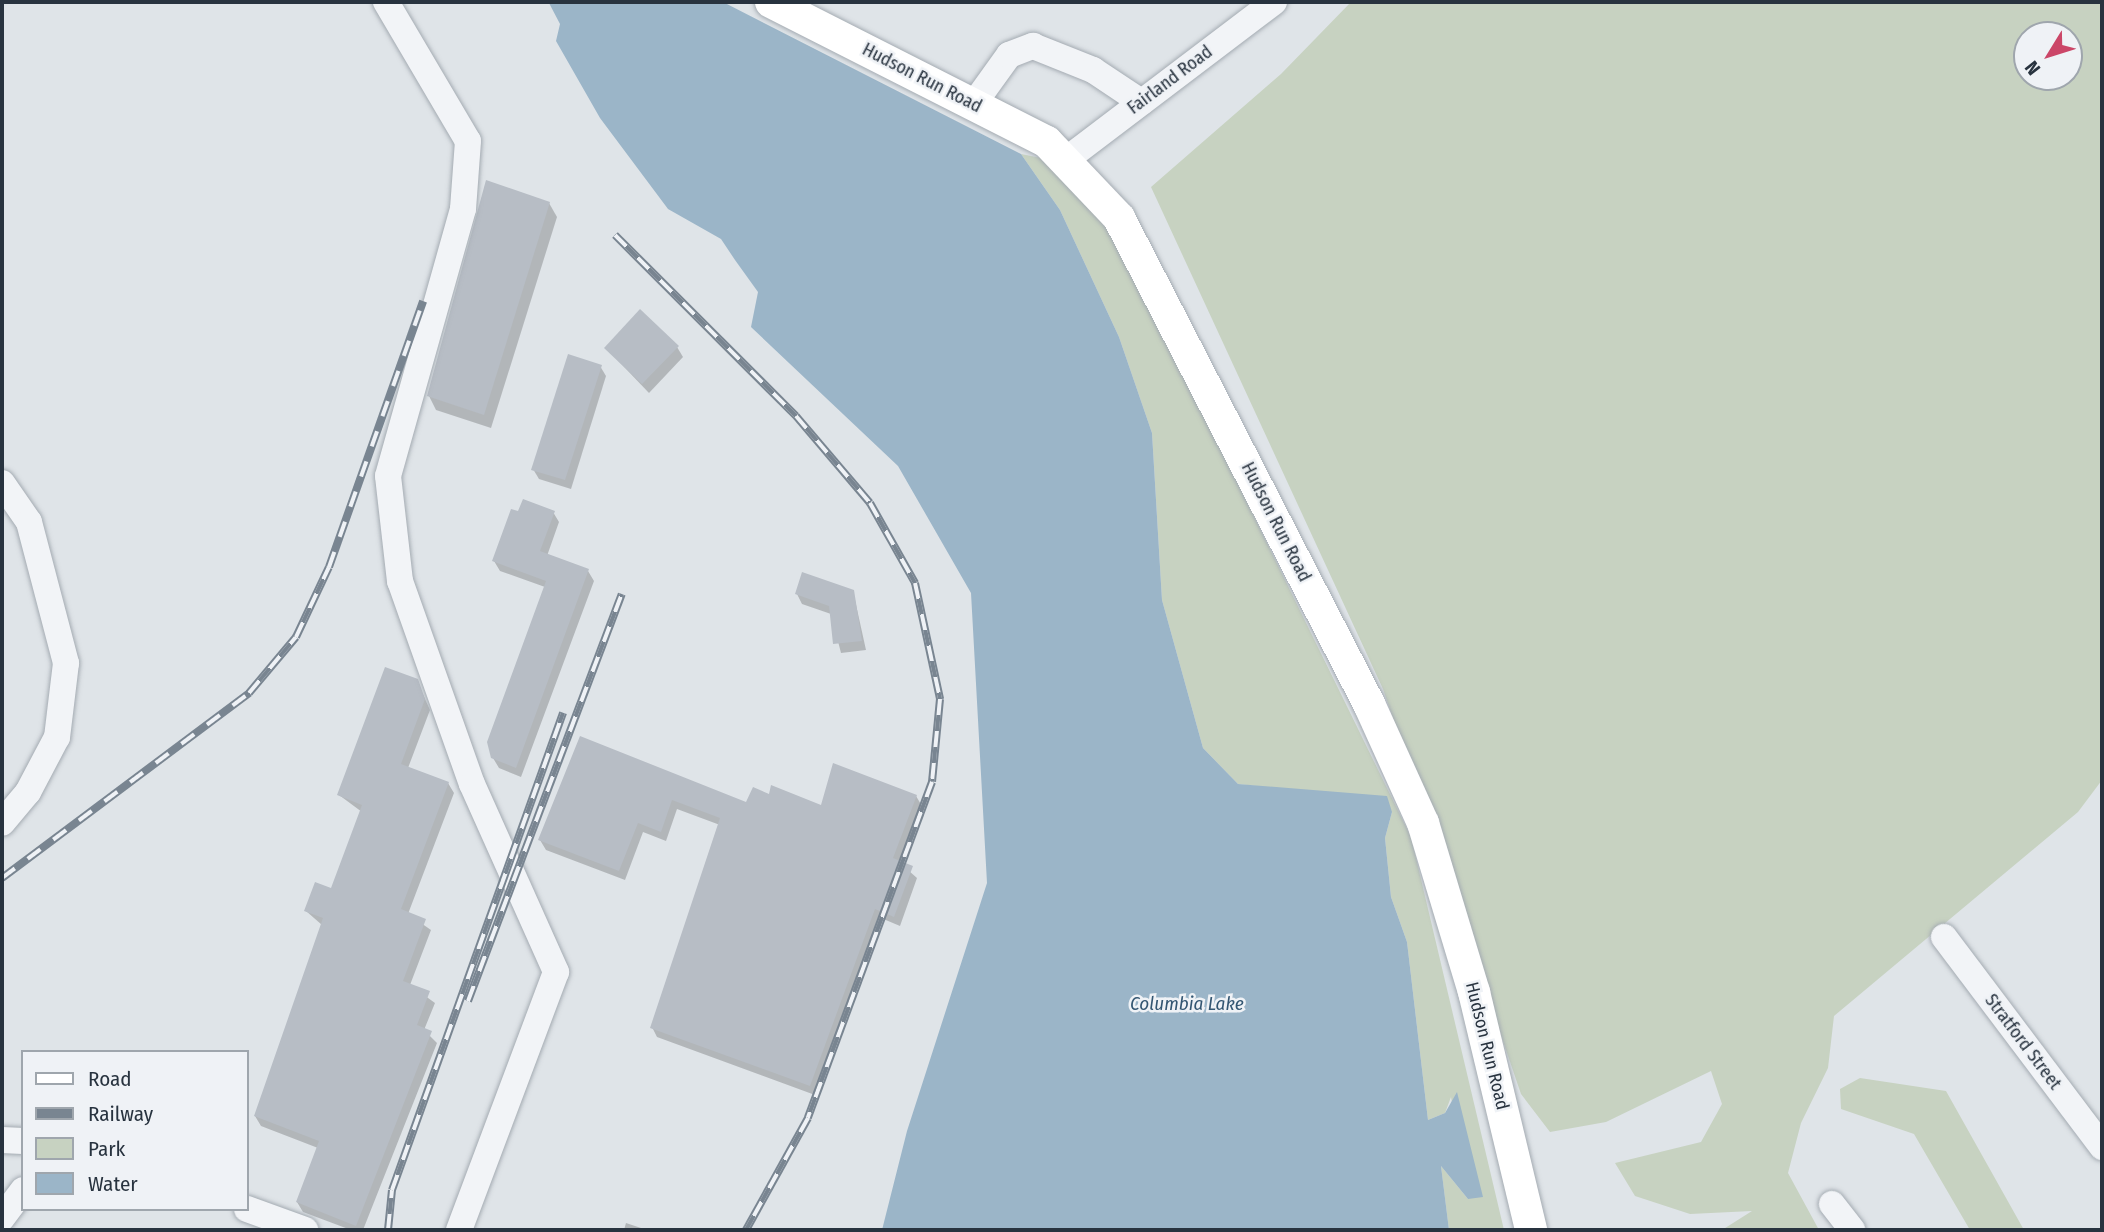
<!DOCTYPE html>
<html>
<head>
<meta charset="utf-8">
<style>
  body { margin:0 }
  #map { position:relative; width:2104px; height:1232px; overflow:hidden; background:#dfe4e8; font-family:"Fira Sans Condensed",sans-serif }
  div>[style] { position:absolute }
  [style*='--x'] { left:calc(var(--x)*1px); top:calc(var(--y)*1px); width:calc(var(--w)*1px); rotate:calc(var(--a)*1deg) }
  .green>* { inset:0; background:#c7d2c1 }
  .water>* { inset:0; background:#9bb5c8 }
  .shadow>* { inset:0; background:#0003 }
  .building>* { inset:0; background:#b7bdc5 }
  .roads { filter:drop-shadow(0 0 2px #a4abb2) drop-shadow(0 0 2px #a4abb2) }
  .minor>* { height:26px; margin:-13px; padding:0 13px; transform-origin:13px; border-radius:13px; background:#f2f4f7 }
  .major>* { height:32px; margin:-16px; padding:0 16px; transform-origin:16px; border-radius:16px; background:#fff }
  .rail>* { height:8px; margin-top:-4px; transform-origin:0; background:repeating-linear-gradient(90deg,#eff2f6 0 16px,#798591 0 32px); box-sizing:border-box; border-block:2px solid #798591 }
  span { translate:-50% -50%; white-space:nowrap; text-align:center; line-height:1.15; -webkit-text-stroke:5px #eff2f6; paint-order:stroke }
  .street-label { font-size:18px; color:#28333f }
  .water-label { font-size:19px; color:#335672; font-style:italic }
  .frame { position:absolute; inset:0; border:4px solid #28333f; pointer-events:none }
  .legend { position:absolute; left:21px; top:1050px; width:228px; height:161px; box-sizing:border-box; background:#eff2f6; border:2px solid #9fa6ad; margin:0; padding:9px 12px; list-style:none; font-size:21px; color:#28333f }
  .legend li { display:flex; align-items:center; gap:14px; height:35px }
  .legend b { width:35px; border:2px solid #9fa6ad }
  .north { position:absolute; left:2013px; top:21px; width:70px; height:70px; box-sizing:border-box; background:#eff2f6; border:2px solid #9fa6ad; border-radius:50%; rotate:232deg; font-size:19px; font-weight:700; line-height:28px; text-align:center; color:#28333f }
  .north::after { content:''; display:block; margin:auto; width:24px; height:32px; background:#cb4668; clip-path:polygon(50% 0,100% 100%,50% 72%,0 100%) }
</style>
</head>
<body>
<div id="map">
  <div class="green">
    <i style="clip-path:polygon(evenodd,1351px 2px,2102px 2px,2102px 780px,2078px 812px,1834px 1016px,1828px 1068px,1801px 1123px,1788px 1173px,1819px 1230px,1722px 1230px,1752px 1211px,1690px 1214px,1635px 1196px,1615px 1163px,1701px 1142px,1722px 1104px,1711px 1071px,1606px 1122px,1550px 1132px,1521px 1094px,1383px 689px,1151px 187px,1281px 74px,1351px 2px,2027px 35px,2069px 35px,2069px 77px,2027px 77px,2027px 35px)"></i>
    <i style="clip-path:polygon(1021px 154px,1041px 158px,1102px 221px,1143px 290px,1411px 837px,1504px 1230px,1449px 1230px,1441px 1166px,1468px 1199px,1451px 1097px,1445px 1113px,1428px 1120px,1407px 942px,1391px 897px,1385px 838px,1392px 812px,1328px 794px,1238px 784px,1203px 748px,1162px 600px,1152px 433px,1119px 337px,1060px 210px)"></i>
    <i style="clip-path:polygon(1860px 1078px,1946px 1091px,2024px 1230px,1970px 1230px,1914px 1134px,1841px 1109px,1840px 1089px)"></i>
  </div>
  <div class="water">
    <i style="clip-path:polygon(723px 2px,1021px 154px,1060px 210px,1119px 337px,1152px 433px,1162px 600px,1203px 748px,1238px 784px,1387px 796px,1392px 812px,1385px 838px,1391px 897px,1407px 942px,1428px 1120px,1445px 1113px,1457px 1092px,1483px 1197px,1468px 1199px,1441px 1166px,1449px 1230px,882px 1230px,907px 1131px,987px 883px,971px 593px,898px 466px,751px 327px,758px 292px,735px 260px,721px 239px,668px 209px,600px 118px,556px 41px,560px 24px,549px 3px)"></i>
  </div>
  <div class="shadow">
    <i style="clip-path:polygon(549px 203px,557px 217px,491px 428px,436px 410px,429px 396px)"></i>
    <i style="clip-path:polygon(677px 347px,683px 357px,649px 393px,606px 348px)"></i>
    <i style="clip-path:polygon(600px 366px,606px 376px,571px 489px,539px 479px,533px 469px)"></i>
    <i style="clip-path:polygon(553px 512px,559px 522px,547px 556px,588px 571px,594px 581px,521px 777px,499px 768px,493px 758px,545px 587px,500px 571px,494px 561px)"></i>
    <i style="clip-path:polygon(853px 591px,866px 650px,841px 653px,831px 614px,802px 604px,797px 594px)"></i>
    <i style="clip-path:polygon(417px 681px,430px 710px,408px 768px,448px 783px,454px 793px,408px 914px,431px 930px,410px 985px,435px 1003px,424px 1030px,437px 1043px,363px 1230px,351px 1230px,303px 1212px,297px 1202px,318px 1148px,261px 1126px,255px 1116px,322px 925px,306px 911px,332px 890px,362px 812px,339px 795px)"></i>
    <i style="clip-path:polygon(581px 738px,747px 805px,770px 796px,822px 808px,916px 796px,922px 806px,900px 863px,917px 878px,900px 926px,881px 918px,815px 1095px,657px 1037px,652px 1027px,720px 825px,677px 809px,666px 841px,643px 832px,625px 880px,546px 850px,540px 840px)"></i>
    <i style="clip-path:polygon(626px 1223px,647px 1230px,624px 1230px)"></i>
  </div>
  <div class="building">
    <i style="clip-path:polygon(486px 180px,550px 202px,484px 415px,427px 396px)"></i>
    <i style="clip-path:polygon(640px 309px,679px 346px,642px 384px,604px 348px)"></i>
    <i style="clip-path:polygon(568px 354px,602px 365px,565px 480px,531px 470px)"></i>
    <i style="clip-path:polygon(523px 499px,555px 511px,540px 551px,589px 569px,516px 768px,491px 758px,487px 742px,546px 581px,492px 561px,511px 509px,518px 511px)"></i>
    <i style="clip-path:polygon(802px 572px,854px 590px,862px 641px,833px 644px,829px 606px,795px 594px)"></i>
    <i style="clip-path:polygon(385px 667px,418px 679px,425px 699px,401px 764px,449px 782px,401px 909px,426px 919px,403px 981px,430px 991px,417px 1025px,432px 1031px,356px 1226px,296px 1202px,319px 1141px,254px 1116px,323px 918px,304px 911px,315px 882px,331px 888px,362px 805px,337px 795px)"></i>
    <i style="clip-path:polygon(580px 736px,746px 802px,753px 787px,769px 794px,771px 785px,821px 805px,833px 763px,917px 795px,893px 858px,913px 866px,894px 917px,875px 909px,810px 1086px,650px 1028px,720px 818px,672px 800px,661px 832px,638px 823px,619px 871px,538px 840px)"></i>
  </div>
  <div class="roads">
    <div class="minor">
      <i style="--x:386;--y:2;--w:161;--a:59.5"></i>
      <i style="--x:468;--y:141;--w:68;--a:94.2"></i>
      <i style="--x:463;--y:209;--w:277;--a:105.7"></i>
      <i style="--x:388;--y:476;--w:106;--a:83.5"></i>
      <i style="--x:400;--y:581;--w:215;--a:70.5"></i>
      <i style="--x:472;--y:784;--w:206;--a:65.9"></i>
      <i style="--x:556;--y:972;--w:276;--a:110.6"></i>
      <i style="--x:973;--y:105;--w:62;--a:-54.2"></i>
      <i style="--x:1009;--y:55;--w:26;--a:-21"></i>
      <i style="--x:1033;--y:46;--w:65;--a:21.8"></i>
      <i style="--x:1093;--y:70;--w:58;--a:33.7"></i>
      <i style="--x:1067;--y:159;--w:260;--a:-37.2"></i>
      <i style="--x:2;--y:483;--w:47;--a:55.3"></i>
      <i style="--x:29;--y:522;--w:146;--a:75.3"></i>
      <i style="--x:66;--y:663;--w:75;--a:96.9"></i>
      <i style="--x:57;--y:737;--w:62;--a:117.8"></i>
      <i style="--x:28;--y:792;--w:40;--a:130"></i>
      <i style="--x:1944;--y:937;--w:263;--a:53"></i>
      <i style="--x:2;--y:1140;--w:21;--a:3"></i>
      <i style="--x:1832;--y:1204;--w:33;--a:52"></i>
      <i style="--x:247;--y:1209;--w:62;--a:19.9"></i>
      <i style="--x:2;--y:1218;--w:35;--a:-53"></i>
    </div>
    <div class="major">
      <i style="--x:771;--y:2;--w:309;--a:26.9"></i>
      <i style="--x:1047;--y:142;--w:105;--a:46.5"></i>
      <i style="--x:1119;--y:218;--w:547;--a:62.78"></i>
      <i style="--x:1369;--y:704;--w:131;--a:65.6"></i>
      <i style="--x:1423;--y:823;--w:177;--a:73.2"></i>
      <i style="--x:1474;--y:992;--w:245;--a:76.5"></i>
    </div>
  </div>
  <div class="rail">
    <i style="--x:615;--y:235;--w:256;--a:45"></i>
    <i style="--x:796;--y:416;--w:114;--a:49.6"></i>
    <i style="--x:870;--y:503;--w:92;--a:60.6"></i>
    <i style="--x:915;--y:583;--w:119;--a:77.8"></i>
    <i style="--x:940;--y:699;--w:83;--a:95.5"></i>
    <i style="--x:932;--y:782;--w:358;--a:110.3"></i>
    <i style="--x:808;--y:1118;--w:128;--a:119"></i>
    <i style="--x:2;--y:878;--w:309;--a:-36.8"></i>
    <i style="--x:249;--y:693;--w:73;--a:-50"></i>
    <i style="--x:296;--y:637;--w:77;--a:-64.8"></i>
    <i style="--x:329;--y:567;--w:282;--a:-70.5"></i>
    <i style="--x:468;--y:1001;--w:435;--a:-69.3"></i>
    <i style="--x:388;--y:1230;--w:40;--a:-84.3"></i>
    <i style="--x:392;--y:1190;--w:507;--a:-70.28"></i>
  </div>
  <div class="street-label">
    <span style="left:922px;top:78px;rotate:27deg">Hudson Run Road</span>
    <span style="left:1170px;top:80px;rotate:-37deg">Fairland Road</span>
    <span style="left:1276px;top:522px;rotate:63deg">Hudson Run Road</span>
    <span style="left:2023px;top:1042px;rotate:53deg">Stratford Street</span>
    <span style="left:1487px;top:1046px;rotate:76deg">Hudson Run Road</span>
  </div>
  <div class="water-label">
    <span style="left:1187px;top:1004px">Columbia Lake</span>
  </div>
  <div class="frame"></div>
  <ul class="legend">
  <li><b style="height:9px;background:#fff"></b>Road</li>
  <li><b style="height:9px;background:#798591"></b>Railway</li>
  <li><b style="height:19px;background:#c7d2c1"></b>Park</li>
  <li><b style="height:19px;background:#9bb5c8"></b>Water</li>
  </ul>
  <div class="north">N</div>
</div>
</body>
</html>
